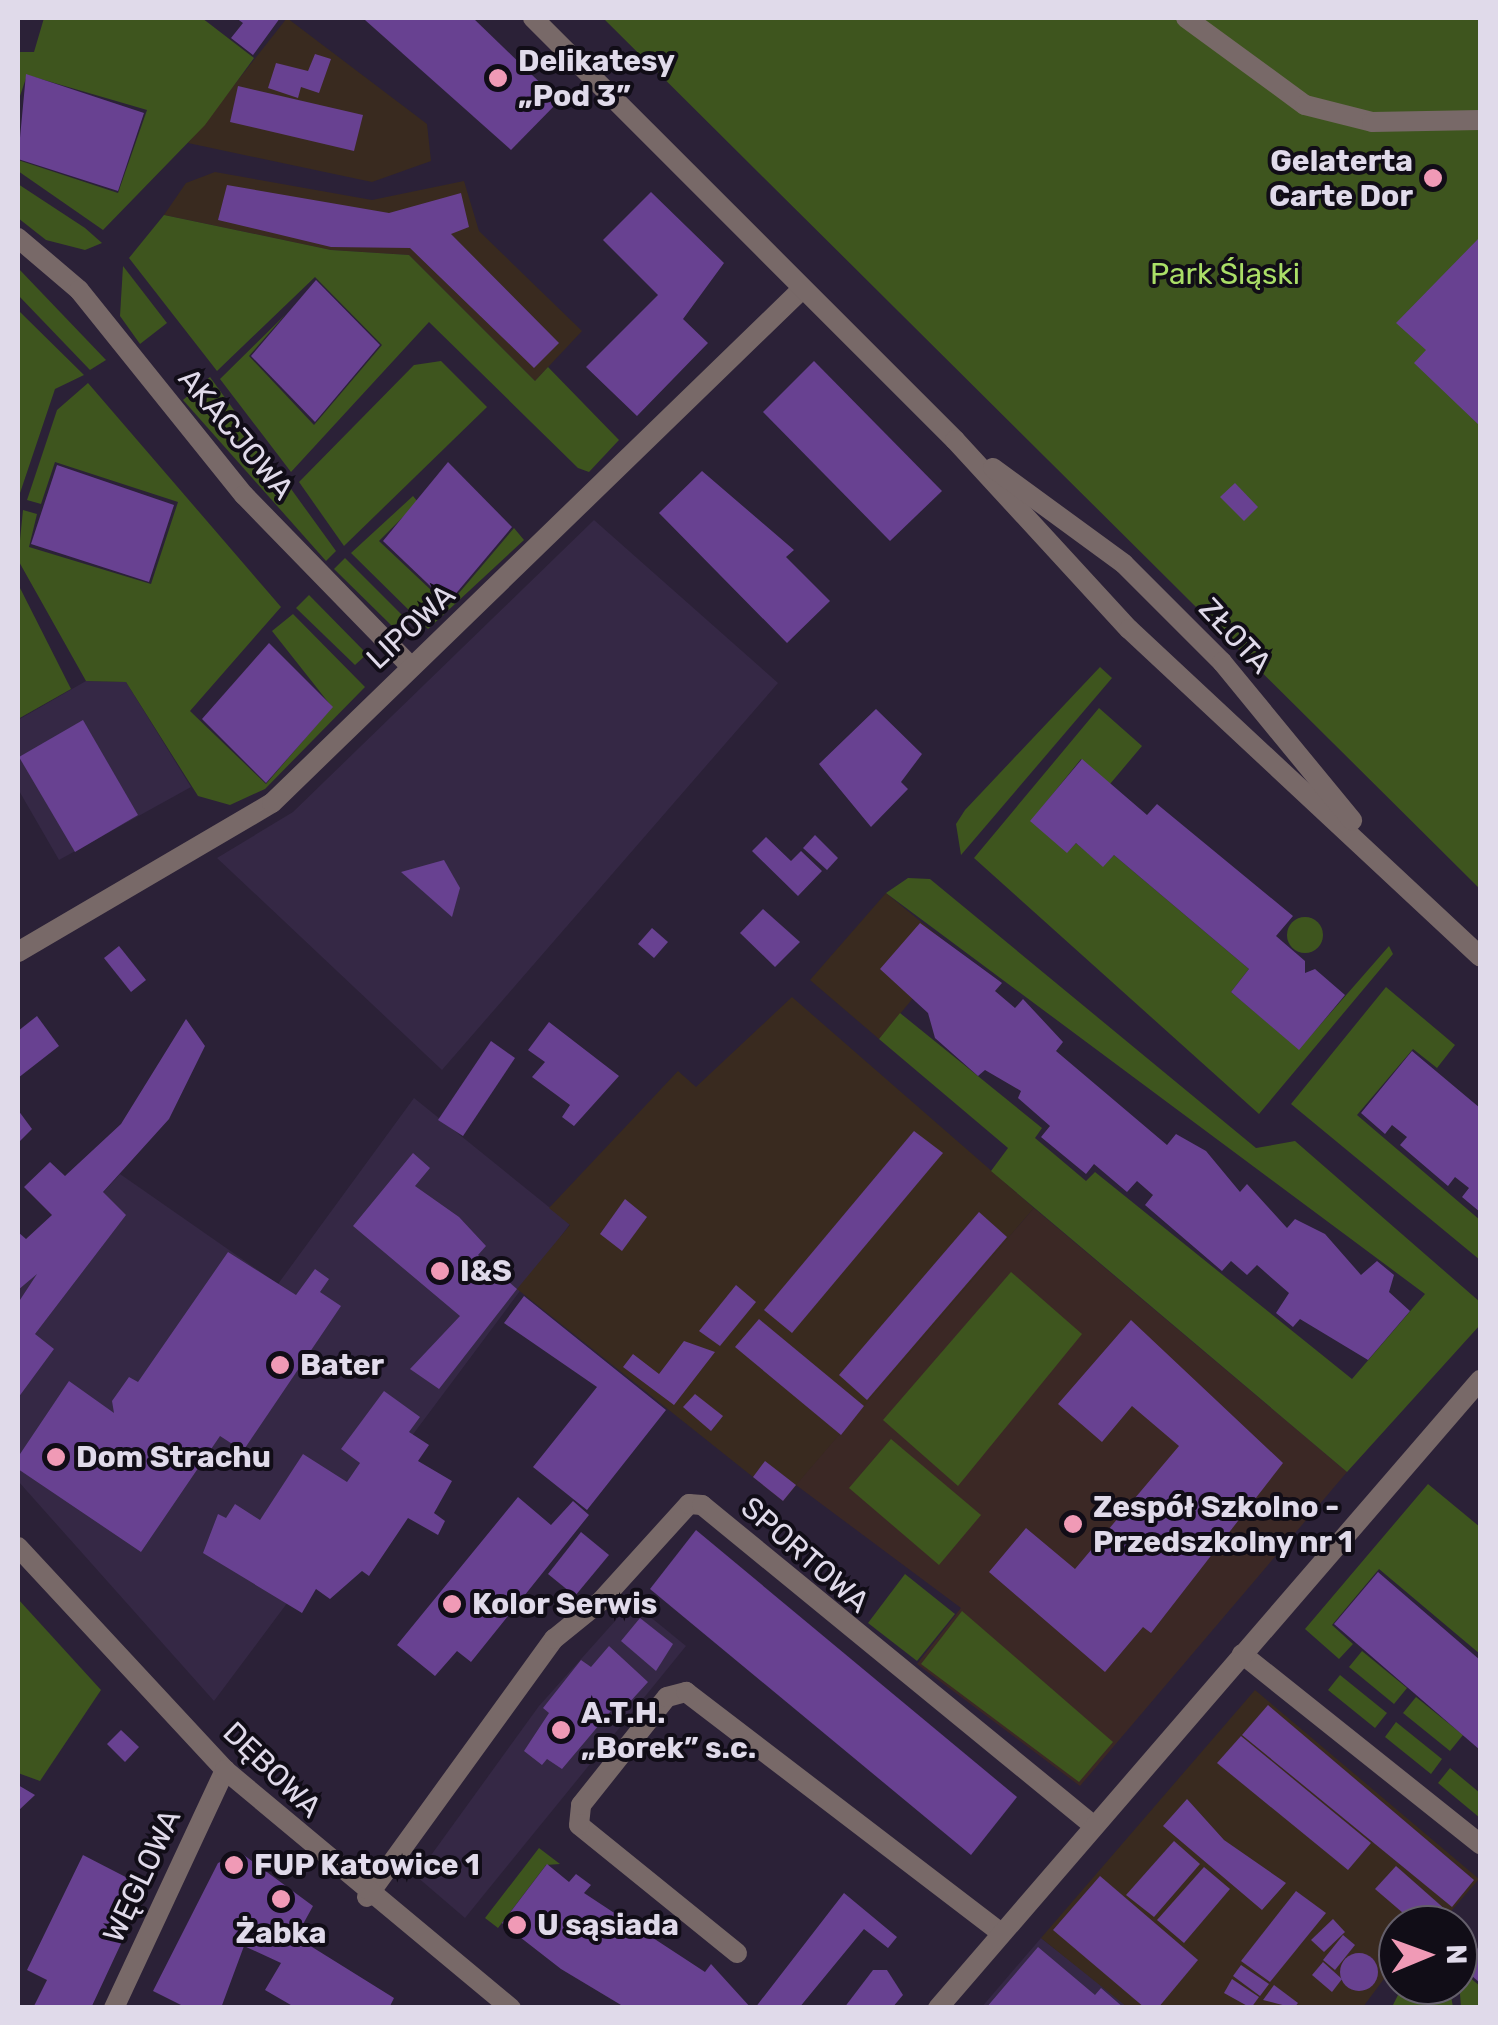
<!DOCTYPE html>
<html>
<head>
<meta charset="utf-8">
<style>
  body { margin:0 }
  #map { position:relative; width:1498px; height:2025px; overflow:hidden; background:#2b2137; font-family:Rubik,sans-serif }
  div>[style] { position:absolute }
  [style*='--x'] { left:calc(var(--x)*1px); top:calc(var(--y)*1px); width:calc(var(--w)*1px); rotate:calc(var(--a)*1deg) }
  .built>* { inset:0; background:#352845 }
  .industrial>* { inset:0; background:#392a1f }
  .education>* { inset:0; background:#3b2825 }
  .green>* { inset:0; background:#3e551e }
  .round { border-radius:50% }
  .building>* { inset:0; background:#684191 }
  .pedestrian>* { height:20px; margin:-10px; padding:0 10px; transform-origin:10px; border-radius:10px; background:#786968 }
  .minor>* { height:20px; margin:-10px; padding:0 10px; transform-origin:10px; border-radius:10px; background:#786968 }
  .tertiary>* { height:20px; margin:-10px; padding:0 10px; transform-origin:10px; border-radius:10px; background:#786968 }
  .dots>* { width:28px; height:28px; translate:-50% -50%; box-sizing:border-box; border:5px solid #110d17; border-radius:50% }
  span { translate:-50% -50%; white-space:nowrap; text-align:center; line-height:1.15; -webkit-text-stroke:8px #110d17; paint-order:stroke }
  .poi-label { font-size:30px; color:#e0daea; font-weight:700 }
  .left { translate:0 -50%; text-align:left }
  .right { translate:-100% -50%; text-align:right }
  .park-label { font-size:30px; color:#aade67 }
  .street-label { font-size:30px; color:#e0daea }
  .frame { position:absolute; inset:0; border:20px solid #e0daea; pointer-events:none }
  .north { position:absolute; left:1378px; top:1905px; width:100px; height:100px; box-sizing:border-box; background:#110d17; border:2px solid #645f6b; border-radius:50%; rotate:89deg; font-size:28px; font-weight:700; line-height:40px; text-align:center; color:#e0daea }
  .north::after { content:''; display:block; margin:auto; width:35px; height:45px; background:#f09ab6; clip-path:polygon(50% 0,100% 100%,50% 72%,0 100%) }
</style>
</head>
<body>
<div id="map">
  <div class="built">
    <i style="clip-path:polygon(594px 520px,778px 683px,442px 1070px,217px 858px,293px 812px)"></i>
    <i style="clip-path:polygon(86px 681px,126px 682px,191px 787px,59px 860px,18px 789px,18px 720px)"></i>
    <i style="clip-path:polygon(414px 1098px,570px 1224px,214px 1701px,18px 1481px,18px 1286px,120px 1174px,278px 1284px)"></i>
    <i style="clip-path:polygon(632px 1602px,686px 1646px,465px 1918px,416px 1876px,539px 1706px)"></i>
    <i style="clip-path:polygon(1041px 1938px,1128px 2006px,1127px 2008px,981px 2008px)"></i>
  </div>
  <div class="industrial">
    <i style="clip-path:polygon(287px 18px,427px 124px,431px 161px,372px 182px,188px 143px)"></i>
    <i style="clip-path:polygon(215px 172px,372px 200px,464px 181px,479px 231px,582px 331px,535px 381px,409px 255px,331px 250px,164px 215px,186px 183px)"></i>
    <i style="clip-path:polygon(886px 893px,954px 949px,879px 1039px,810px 980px)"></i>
    <i style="clip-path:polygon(792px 997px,1034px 1208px,783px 1501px,517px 1289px,570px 1225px,549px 1208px,678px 1071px,696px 1087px)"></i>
    <i style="clip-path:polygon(1255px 1690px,1479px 1879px,1439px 1925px,1398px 1925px,1398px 1960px,1363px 2007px,1127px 2007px,1041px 1938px)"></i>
  </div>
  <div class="education">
    <i style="clip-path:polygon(1034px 1208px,1347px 1472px,1080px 1786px,917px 1664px,961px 1608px,796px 1485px)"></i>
  </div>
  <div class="green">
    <i style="clip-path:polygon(44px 18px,202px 18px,254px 58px,205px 125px,103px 230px,18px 171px,18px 160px,118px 193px,147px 110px,27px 75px,18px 102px,18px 52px,34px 52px)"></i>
    <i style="clip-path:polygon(603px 18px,1480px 18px,1480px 889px,1333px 743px)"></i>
    <i style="clip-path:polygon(18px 184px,85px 228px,102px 243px,85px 250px,46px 240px,18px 218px)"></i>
    <i style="clip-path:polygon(164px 215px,331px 250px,409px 255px,535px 381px,548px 367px,619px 440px,589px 472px,578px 468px,429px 322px,291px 472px,220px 379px,285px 315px,249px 356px,314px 425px,382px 345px,315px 277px,217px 371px,129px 258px)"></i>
    <i style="clip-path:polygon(123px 266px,167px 323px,140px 344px,120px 316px)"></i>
    <i style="clip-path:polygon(18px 268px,106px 360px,90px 370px,18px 295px)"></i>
    <i style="clip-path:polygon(18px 310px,84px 375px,55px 389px,19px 496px)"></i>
    <i style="clip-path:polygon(441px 361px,487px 407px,344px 546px,299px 482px,414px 365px)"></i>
    <i style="clip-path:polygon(210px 377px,336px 551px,326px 561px,183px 400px)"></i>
    <i style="clip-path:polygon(88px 383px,281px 607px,190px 711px,266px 784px,332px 707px,272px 631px,293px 614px,365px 687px,265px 789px,230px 805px,198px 796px,126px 682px,86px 681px,18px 560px,23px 510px,37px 514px,29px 547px,151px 584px,178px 502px,55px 462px,41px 504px,27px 500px,57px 410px)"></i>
    <i style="clip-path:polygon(413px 496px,418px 502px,379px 541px,448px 606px,514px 528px,524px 540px,428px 629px,351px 553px)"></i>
    <i style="clip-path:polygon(345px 558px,404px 617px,393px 627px,334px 569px)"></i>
    <i style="clip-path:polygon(18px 584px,71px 689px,18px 719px)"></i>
    <i style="clip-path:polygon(309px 595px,367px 654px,355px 665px,296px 608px)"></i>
    <i style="clip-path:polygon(1100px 667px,1112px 678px,961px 855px,956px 824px,965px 810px)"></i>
    <i style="clip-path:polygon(1099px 708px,1142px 746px,1110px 784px,1081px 759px,1031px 821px,1067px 852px,1076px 843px,1103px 866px,1114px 855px,1249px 969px,1231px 992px,1299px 1049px,1389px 946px,1393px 954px,1259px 1114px,974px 858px)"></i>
    <i style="clip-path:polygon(908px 878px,930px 879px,1256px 1148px,1295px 1141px,1480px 1302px,1480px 1325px,1347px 1472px,991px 1171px,1008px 1148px,879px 1039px,900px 1013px,1042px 1128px,1035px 1138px,1086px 1181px,1095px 1172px,1352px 1379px,1425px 1294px,886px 893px)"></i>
    <i class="round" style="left:1287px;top:917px;width:36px;height:36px"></i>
    <i style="clip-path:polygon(1386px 987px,1455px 1045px,1437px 1068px,1413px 1049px,1357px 1115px,1480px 1220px,1480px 1260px,1291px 1104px)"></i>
    <i style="clip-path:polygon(1011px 1272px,1082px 1334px,958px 1486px,883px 1420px)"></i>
    <i style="clip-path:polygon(891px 1439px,981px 1515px,939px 1565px,849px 1488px)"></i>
    <i style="clip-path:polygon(1428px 1484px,1480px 1527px,1480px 1654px,1379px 1569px,1332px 1625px,1353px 1644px,1339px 1659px,1305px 1629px)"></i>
    <i style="clip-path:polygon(905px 1574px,955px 1614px,917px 1661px,868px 1623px)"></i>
    <i style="clip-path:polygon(18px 1599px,101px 1690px,40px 1781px,18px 1773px)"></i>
    <i style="clip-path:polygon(962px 1611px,1113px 1742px,1079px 1782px,921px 1664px)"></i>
    <i style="clip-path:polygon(1362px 1651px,1407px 1688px,1394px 1704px,1349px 1667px)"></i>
    <i style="clip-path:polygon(1340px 1675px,1387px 1713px,1375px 1728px,1328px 1690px)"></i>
    <i style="clip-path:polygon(1416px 1697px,1463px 1735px,1450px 1751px,1403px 1713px)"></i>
    <i style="clip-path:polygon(1396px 1722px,1442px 1759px,1431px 1774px,1385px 1737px)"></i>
    <i style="clip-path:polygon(1450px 1768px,1480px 1793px,1480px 1818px,1438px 1783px)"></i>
    <i style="clip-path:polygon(539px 1848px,560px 1864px,546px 1865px,498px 1928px,485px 1918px)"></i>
    <i style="clip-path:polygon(1458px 1968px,1480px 1986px,1480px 2007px,1461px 2007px)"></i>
    <i style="clip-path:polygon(1403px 1985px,1449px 1985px,1453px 2007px,1392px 2007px)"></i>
  </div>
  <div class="building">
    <i style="clip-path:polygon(236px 18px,280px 18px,253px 55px,231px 38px,243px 23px)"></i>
    <i style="clip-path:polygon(473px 18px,559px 101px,511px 150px,365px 20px)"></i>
    <i style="clip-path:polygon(315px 54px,331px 59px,319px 93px,301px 87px,298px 98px,268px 88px,276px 63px,308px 71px)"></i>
    <i style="clip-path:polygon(26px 74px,144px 113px,118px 191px,18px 159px)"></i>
    <i style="clip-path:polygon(238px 86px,363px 115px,354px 151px,230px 122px)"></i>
    <i style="clip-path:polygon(227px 185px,389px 213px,461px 193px,469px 227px,451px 234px,559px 343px,534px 368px,410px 248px,331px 247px,218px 220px)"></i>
    <i style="clip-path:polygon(651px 192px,724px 263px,683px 319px,708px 343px,637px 416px,586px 367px,658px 295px,603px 240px)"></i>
    <i style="clip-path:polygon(1480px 237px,1480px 426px,1414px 363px,1426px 350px,1396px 323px)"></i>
    <i style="clip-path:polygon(316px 280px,380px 345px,315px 422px,251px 356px)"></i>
    <i style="clip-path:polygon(814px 361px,942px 491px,890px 541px,763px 412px)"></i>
    <i style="clip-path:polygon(448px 462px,512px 527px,448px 603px,383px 541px)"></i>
    <i style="clip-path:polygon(57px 465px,174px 505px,149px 582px,31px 544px)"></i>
    <i style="clip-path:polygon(702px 471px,794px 550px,786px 557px,830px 601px,787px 643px,659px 513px)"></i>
    <i style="clip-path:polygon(1235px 483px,1258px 507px,1244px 521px,1220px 497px)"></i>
    <i style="clip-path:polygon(269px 643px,333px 707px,266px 783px,202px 719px)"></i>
    <i style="clip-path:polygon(876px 709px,922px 754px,901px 782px,908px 789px,871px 827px,819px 764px)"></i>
    <i style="clip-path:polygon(83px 720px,138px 815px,75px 852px,19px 757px)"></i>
    <i style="clip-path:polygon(1082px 759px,1147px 815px,1157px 804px,1293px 916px,1276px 936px,1305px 961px,1305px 973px,1315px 969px,1345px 995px,1299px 1050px,1231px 992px,1249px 969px,1114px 855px,1103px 867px,1076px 843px,1067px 853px,1030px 821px)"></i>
    <i style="clip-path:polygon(815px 835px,838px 858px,827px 870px,803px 848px)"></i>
    <i style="clip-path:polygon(766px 837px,791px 861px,801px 851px,822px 871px,798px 896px,752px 851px)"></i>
    <i style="clip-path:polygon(444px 860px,460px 888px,452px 917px,401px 872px)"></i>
    <i style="clip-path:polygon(763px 909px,800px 942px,775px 967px,740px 933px)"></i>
    <i style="clip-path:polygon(920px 923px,1002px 983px,995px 991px,1015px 1008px,1023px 999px,1063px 1042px,1056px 1051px,1167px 1145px,1176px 1134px,1206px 1151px,1240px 1192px,1247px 1184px,1287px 1228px,1295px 1219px,1325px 1234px,1361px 1275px,1377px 1261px,1394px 1275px,1389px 1292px,1410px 1311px,1368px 1360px,1300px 1319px,1293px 1327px,1276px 1313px,1289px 1293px,1257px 1265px,1247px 1275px,1231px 1261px,1222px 1271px,1145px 1205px,1153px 1195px,1137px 1181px,1127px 1192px,1094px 1164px,1086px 1174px,1041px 1137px,1050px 1126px,1018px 1098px,1021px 1091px,985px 1070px,978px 1076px,935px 1038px,928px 1013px,880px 969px)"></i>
    <i style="clip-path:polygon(652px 928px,668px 942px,654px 958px,638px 944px)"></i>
    <i style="clip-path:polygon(119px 946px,146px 980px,131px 992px,104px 958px)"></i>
    <i style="clip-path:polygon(37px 1016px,59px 1046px,18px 1078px,18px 1031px)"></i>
    <i style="clip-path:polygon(186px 1019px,205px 1046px,169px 1119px,103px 1192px,126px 1215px,35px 1334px,54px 1349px,18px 1398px,18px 1303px,37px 1274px,18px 1290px,18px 1232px,26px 1239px,52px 1215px,24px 1187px,50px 1162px,65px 1176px,121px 1124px)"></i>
    <i style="clip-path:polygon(549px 1022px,619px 1076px,574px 1126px,562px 1117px,570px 1105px,532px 1077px,545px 1062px,528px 1050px)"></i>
    <i style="clip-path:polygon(491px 1041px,515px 1058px,463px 1136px,438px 1120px)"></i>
    <i style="clip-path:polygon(1412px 1051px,1480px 1108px,1480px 1212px,1462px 1197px,1469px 1188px,1455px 1177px,1448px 1186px,1400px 1145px,1407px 1137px,1392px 1125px,1385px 1134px,1361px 1113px)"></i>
    <i style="clip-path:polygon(18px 1110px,32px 1129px,18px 1143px)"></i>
    <i style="clip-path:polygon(914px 1131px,943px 1153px,792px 1333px,764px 1310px)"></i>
    <i style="clip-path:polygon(413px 1153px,430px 1168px,415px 1186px,459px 1217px,486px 1246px,478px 1255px,517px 1289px,439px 1389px,410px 1369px,460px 1316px,353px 1226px)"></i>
    <i style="clip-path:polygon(625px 1199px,647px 1217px,622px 1251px,600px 1234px)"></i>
    <i style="clip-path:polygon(979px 1212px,1007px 1237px,867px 1400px,839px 1375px)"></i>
    <i style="clip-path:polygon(228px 1252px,296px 1295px,315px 1269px,329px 1279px,320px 1292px,341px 1306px,243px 1451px,220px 1436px,141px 1552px,18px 1469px,18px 1457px,69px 1381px,114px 1413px,112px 1401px,129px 1377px,138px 1382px)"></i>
    <i style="clip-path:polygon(736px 1285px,756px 1302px,720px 1346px,699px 1331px)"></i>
    <i style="clip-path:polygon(524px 1296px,666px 1410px,587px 1510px,533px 1467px,597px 1387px,504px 1323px)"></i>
    <i style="clip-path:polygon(759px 1319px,864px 1406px,841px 1435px,735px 1347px)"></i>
    <i style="clip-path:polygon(1131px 1320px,1283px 1463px,1151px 1633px,1143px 1627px,1105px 1672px,989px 1572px,1026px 1528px,1075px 1569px,1179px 1446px,1132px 1406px,1102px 1442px,1058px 1404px)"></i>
    <i style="clip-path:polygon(684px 1341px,715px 1352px,674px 1405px,623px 1367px,633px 1354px,659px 1374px)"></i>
    <i style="clip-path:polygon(384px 1391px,420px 1417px,409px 1432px,429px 1445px,418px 1461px,452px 1481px,434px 1513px,445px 1521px,438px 1535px,408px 1518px,369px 1576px,362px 1571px,330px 1599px,316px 1589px,302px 1613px,203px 1553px,218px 1514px,226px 1518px,235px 1504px,260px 1520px,303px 1454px,347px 1482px,360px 1463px,341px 1449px)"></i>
    <i style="clip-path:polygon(695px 1394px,723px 1416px,711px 1431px,683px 1407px)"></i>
    <i style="clip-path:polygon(765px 1461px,796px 1485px,783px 1501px,753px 1477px)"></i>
    <i style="clip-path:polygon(518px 1497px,551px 1525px,573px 1501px,589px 1515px,471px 1662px,457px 1651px,435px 1676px,397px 1645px)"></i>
    <i style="clip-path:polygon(696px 1530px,1017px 1797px,971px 1855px,650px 1589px)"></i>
    <i style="clip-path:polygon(581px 1532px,609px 1555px,575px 1596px,548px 1574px)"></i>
    <i style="clip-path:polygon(1378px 1572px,1480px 1660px,1480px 1750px,1334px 1624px)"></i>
    <i style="clip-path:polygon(640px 1618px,673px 1644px,656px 1671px,621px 1641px)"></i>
    <i style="clip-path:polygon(609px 1646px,648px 1682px,628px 1704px,621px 1699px,562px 1769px,547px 1759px,542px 1765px,524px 1751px,549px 1713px,543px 1708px,581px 1660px,591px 1667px)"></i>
    <i style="clip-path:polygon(1268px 1705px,1474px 1880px,1452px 1907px,1242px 1735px)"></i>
    <i style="clip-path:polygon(121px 1730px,139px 1747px,125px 1762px,107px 1744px)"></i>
    <i style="clip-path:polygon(1241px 1736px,1371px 1843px,1348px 1870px,1217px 1763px)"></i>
    <i style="clip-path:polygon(18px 1785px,35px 1795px,18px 1811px)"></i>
    <i style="clip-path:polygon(1187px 1799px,1224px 1840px,1286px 1883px,1262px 1910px,1163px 1826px)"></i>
    <i style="clip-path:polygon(1174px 1841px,1200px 1864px,1154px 1917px,1126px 1895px)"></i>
    <i style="clip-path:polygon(241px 1853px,313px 1906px,296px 1937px,394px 1998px,389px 2008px,296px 2008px,265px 1990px,281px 1963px,244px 1946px,221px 2008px,187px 2008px,153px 1991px,218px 1863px)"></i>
    <i style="clip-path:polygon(83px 1855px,147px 1888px,91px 2008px,33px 2008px,47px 1980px,27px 1970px)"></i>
    <i style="clip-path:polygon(547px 1864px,569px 1882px,576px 1874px,591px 1885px,584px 1893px,631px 1924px,637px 1916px,647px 1934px,705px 1972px,711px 1964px,751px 2008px,626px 2008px,561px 1969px,502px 1923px)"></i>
    <i style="clip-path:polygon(1396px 1866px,1447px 1911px,1434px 1925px,1417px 1925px,1375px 1889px)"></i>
    <i style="clip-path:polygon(1204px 1867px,1230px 1889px,1184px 1943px,1157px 1920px)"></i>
    <i style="clip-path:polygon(1100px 1876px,1198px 1960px,1158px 2008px,1145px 2008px,1053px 1930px)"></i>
    <i style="clip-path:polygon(1296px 1891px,1326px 1913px,1270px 1982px,1241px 1961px)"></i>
    <i style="clip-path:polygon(844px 1893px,897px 1937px,888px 1948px,864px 1929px,799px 2008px,755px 2008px)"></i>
    <i style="clip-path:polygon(1333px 1919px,1345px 1932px,1324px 1952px,1311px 1940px)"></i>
    <i style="clip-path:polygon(1343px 1935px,1355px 1945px,1335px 1970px,1323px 1960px)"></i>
    <i style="clip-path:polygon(1480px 1945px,1480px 1983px,1463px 1968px)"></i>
    <i style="clip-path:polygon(1038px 1947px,1095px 1995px,1101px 1988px,1124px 2008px,986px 2008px)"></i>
    <i class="round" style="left:1340px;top:1953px;width:38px;height:38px"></i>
    <i style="clip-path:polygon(1323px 1962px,1342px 1979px,1332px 1992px,1312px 1975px)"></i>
    <i style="clip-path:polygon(1241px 1965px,1269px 1984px,1260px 1996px,1233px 1976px)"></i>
    <i style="clip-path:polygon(873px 1970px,887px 1970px,903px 1995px,892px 2008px,844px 2008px)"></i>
    <i style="clip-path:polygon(1232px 1979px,1259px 1997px,1251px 2008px,1224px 1993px)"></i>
    <i style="clip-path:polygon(1274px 1985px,1298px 2003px,1294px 2008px,1263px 2000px)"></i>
  </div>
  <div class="pedestrian">
    <i style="--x:1186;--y:18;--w:147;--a:36.2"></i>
    <i style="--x:1305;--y:105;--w:69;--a:14.2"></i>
    <i style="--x:1372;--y:122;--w:108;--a:-1.1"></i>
  </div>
  <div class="minor">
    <i style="--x:18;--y:238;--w:80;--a:40.4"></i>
    <i style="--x:79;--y:290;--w:263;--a:51.2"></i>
    <i style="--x:244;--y:495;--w:240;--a:45.8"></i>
    <i style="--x:18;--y:952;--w:294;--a:-30.4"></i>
    <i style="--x:272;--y:803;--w:738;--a:-44.12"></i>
    <i style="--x:1242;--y:1654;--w:305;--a:38.6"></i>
    <i style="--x:367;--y:1897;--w:319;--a:-54.1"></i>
    <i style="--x:554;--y:1639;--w:60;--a:-39"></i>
    <i style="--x:601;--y:1601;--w:131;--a:-47.8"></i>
    <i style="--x:689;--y:1504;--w:13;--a:4"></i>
    <i style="--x:702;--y:1505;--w:507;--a:39.31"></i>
    <i style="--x:737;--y:1953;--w:203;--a:-141"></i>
    <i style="--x:579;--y:1825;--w:20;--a:-84"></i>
    <i style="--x:581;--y:1805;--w:138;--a:-51.5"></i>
    <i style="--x:667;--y:1697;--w:20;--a:-15"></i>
    <i style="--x:686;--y:1692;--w:397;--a:37.4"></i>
    <i style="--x:114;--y:2008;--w:263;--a:-65"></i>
    <i style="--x:938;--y:2008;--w:830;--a:-49.2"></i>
  </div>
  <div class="tertiary">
    <i style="--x:533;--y:18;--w:597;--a:45"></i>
    <i style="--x:955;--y:440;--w:257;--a:47.4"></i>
    <i style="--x:1129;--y:629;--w:480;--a:43"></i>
    <i style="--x:993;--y:468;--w:162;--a:36.2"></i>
    <i style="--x:1124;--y:564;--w:139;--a:45"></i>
    <i style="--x:1222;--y:662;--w:205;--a:50.6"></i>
    <i style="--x:18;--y:1547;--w:304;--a:47.1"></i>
    <i style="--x:225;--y:1770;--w:372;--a:39.8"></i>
  </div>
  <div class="dots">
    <i style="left:498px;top:78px;background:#f09ab6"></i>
    <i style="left:1433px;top:178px;background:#f09ab6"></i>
    <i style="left:440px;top:1271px;background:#f09ab6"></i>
    <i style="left:280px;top:1365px;background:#f09ab6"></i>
    <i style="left:56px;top:1457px;background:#f09ab6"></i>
    <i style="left:1073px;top:1524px;background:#f09ab6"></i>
    <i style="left:452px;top:1604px;background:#f09ab6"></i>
    <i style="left:561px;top:1730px;background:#f09ab6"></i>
    <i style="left:234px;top:1865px;background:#f09ab6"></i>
    <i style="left:281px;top:1899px;background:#f09ab6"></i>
    <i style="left:517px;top:1925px;background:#f09ab6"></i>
  </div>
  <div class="poi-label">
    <span class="left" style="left:518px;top:78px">Delikatesy<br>„Pod 3”</span>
    <span class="right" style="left:1413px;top:178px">Gelaterta<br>Carte Dor</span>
    <span class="left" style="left:460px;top:1271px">I&amp;S</span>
    <span class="left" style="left:300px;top:1365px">Bater</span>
    <span class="left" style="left:76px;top:1457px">Dom Strachu</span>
    <span class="left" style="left:1093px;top:1524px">Zespół Szkolno -<br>Przedszkolny nr 1</span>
    <span class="left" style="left:472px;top:1604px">Kolor Serwis</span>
    <span class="left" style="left:581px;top:1730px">A.T.H.<br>„Borek” s.c.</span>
    <span class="left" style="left:254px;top:1865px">FUP Katowice 1</span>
    <span class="left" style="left:537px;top:1925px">U sąsiada</span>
    <span style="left:281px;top:1933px">Żabka</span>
  </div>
  <div class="park-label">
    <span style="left:1225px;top:274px">Park Śląski</span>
  </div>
  <div class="street-label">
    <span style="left:236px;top:434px;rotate:50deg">AKACJOWA</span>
    <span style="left:411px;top:627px;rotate:-43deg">LIPOWA</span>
    <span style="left:1235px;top:636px;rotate:47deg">ZŁOTA</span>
    <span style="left:805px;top:1555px;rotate:41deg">SPORTOWA</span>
    <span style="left:272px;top:1770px;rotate:44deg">DĘBOWA</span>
    <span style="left:142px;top:1876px;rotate:-65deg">WĘGLOWA</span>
  </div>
  <div class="frame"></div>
  <div class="north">N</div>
</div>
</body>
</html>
